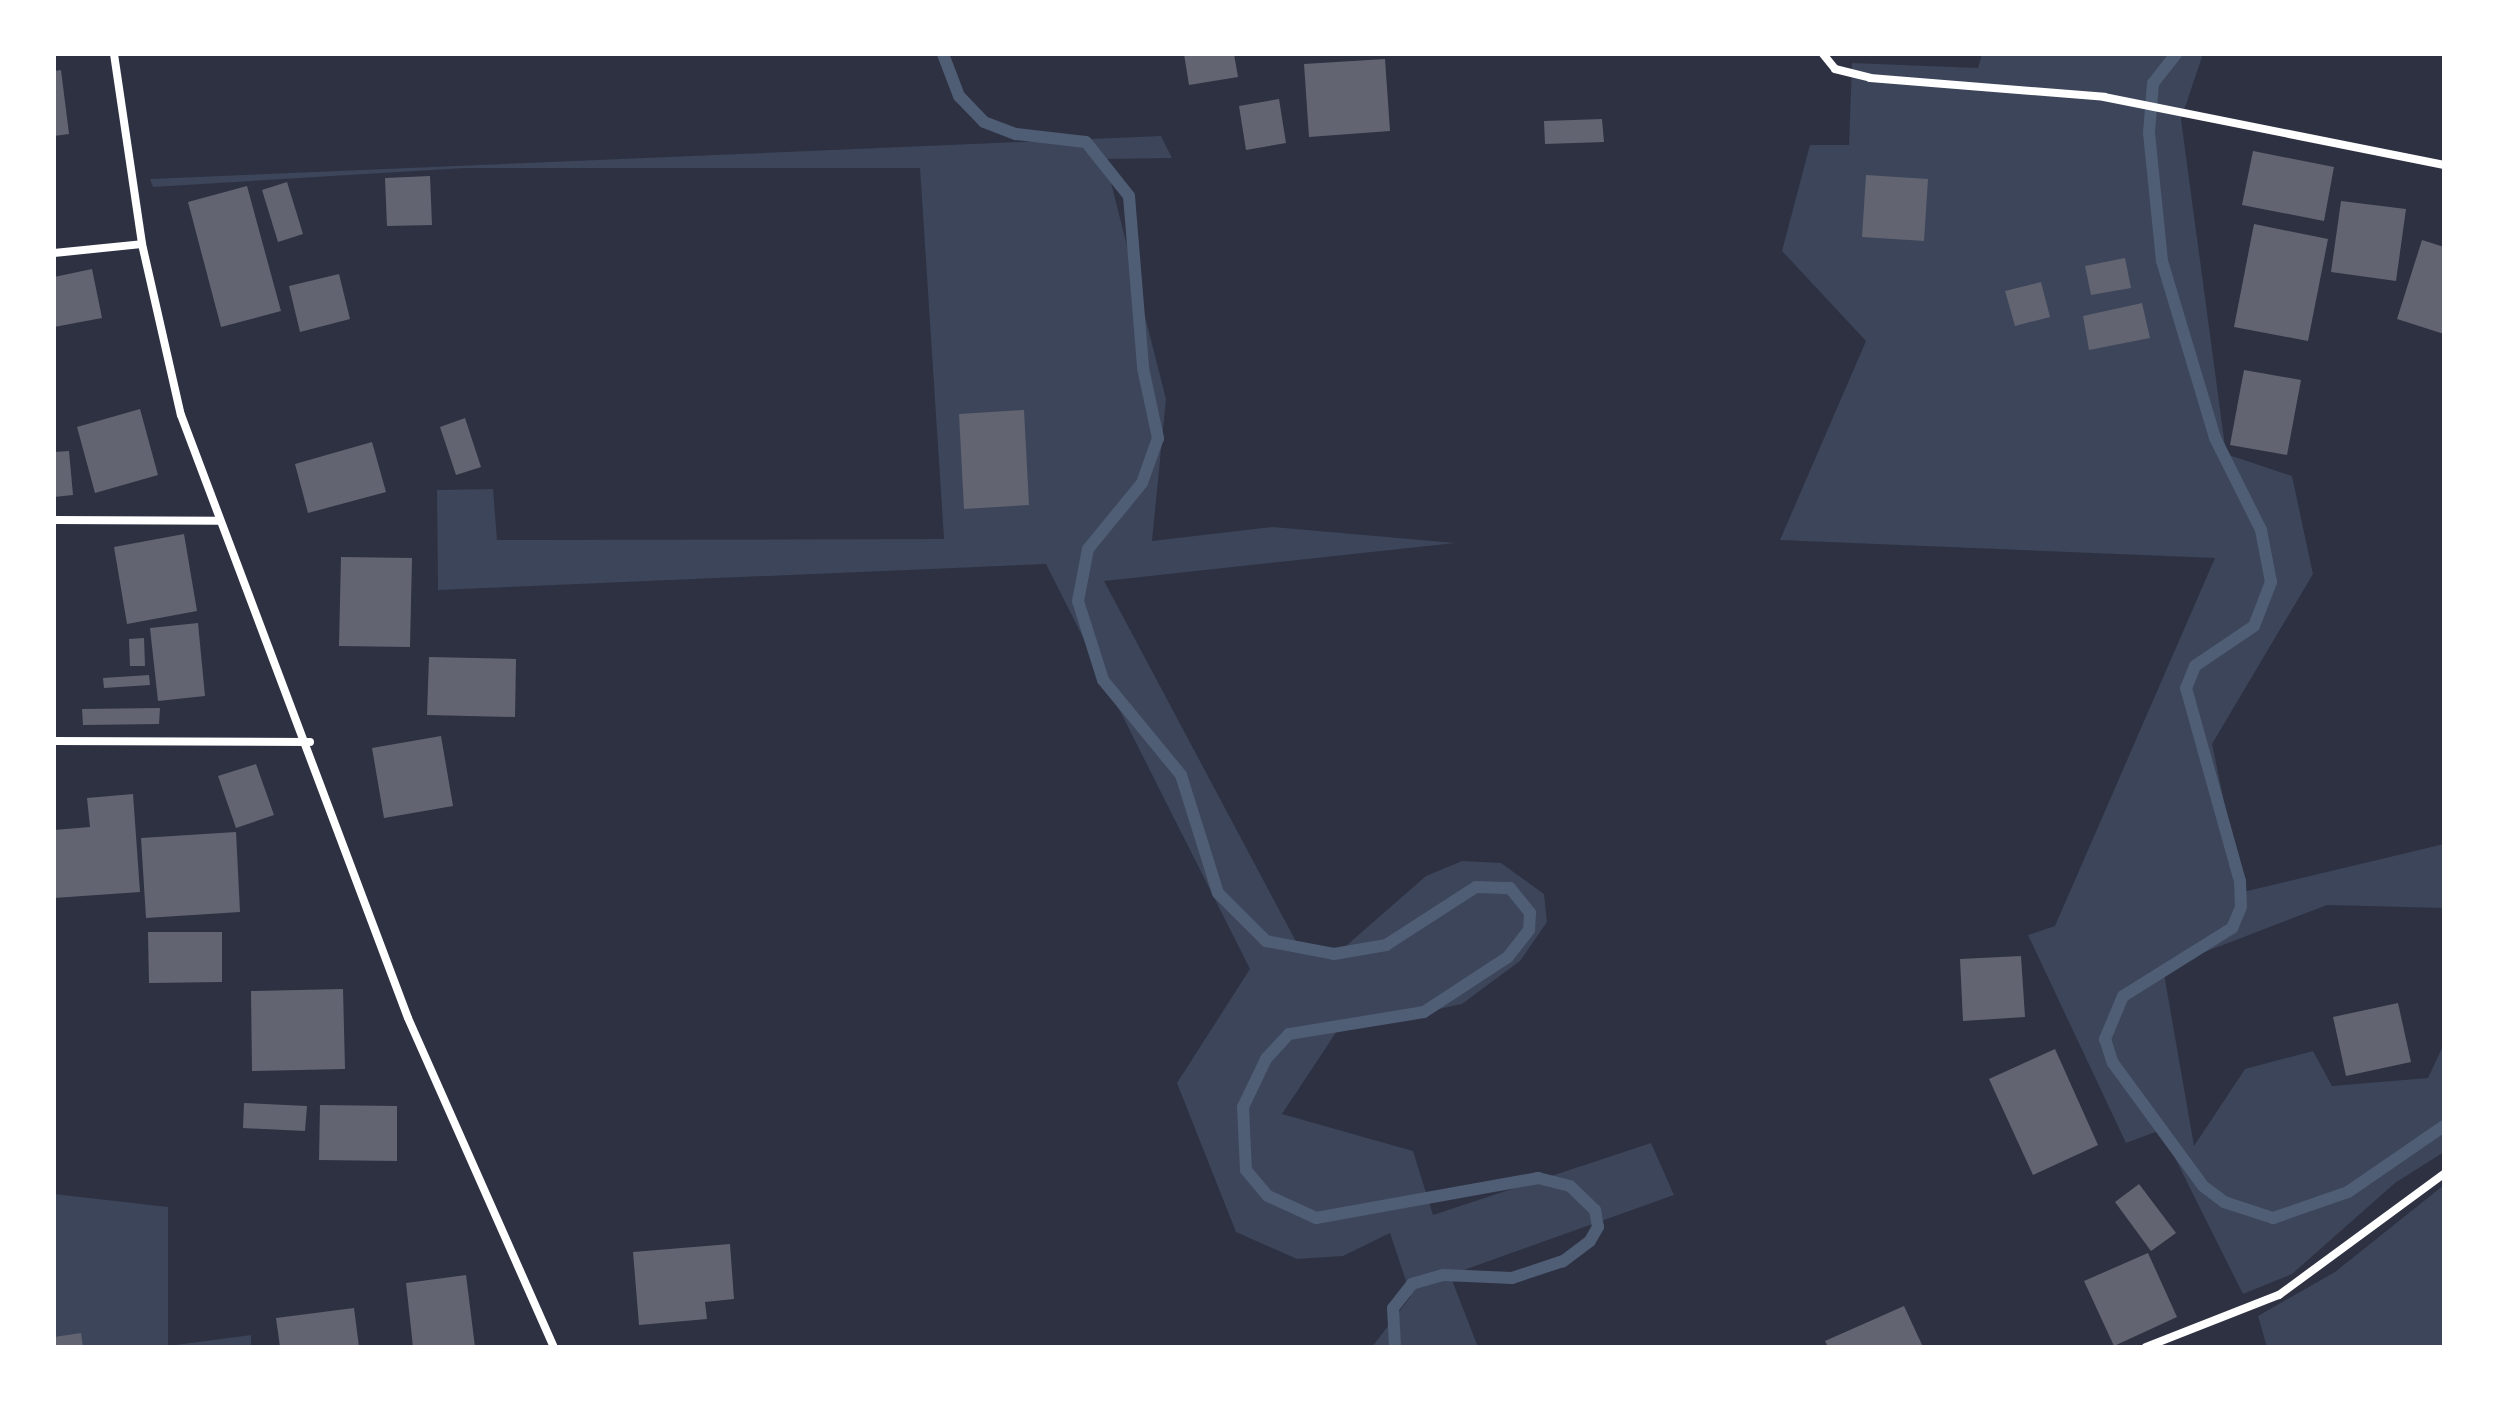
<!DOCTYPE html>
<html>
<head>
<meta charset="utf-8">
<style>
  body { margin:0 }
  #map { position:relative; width:2498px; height:1401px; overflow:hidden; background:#2d3142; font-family:Overpass,sans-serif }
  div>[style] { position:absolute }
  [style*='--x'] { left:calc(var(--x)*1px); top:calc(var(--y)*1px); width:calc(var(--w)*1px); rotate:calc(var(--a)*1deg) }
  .green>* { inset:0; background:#3c4559 }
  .stream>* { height:12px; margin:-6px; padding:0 6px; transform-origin:6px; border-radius:6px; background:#4f5d75 }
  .building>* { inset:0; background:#626471 }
  .minor>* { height:8px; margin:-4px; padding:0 4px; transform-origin:4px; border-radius:4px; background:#fff }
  span { translate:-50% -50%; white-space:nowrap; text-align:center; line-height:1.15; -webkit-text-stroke:7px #fff; paint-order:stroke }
  .frame { position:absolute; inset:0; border:56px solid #fff; pointer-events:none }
</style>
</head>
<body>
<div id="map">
  <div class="green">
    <i style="clip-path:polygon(1982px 54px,2203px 54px,2181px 119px,2226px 454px,2292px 476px,2313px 574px,2212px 744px,2243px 892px,2444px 844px,2444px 908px,2327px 905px,2163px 968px,2194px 1146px,2245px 1069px,2313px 1051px,2332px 1086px,2428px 1078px,2444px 1044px,2444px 1152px,2395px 1183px,2292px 1274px,2243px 1294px,2161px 1130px,2126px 1143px,2028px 935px,2055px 926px,2215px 558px,1780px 540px,1866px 341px,1782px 251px,1810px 145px,1849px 145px,1852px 63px,1978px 68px)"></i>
    <i style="clip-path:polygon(1161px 136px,1172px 158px,1105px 159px,1166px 399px,1152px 541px,1273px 527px,1455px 543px,1104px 581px,1300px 949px,1339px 952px,1426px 876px,1462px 861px,1501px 863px,1544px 894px,1547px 922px,1520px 961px,1462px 1004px,1337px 1031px,1282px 1114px,1413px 1151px,1433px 1215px,1651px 1143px,1674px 1195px,1450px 1275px,1478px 1347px,1372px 1347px,1411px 1296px,1390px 1233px,1343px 1256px,1297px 1259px,1236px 1232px,1177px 1083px,1250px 969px,1046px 564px,438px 590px,437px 490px,493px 489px,497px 540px,944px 539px,920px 168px,465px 168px,153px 187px,150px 179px)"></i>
    <i style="clip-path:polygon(2444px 1185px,2444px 1347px,2267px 1347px,2258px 1316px,2335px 1272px)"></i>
    <i style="clip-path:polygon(54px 1194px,168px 1207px,168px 1346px,251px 1335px,251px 1347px,54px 1347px)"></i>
  </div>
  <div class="stream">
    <i style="--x:943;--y:54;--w:45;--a:69.1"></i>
    <i style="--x:959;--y:96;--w:36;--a:46"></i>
    <i style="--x:984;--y:122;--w:34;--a:21"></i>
    <i style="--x:1016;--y:134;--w:70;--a:6.5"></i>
    <i style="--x:1086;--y:142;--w:69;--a:51.5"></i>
    <i style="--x:1129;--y:196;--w:173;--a:85.3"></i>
    <i style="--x:1143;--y:368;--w:72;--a:77.9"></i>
    <i style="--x:1158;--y:438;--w:48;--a:109.6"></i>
    <i style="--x:1142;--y:483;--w:85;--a:129.3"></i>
    <i style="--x:1088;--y:549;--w:53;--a:100.9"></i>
    <i style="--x:1078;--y:601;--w:83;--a:72.4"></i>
    <i style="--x:1103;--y:680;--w:123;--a:50.6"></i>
    <i style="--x:1181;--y:775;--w:124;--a:72.6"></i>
    <i style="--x:1218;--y:893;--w:68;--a:45"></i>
    <i style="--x:1266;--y:941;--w:69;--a:10.8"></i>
    <i style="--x:1334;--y:954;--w:53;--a:-9.8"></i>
    <i style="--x:1386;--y:945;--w:107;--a:-32.8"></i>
    <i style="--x:1476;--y:887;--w:34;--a:2"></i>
    <i style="--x:1510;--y:888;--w:32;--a:51"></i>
    <i style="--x:1530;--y:913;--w:17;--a:93"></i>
    <i style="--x:1529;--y:930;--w:34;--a:128"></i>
    <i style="--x:1508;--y:957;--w:100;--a:146.8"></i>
    <i style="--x:1424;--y:1012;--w:137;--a:170.7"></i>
    <i style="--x:1289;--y:1034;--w:34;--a:133"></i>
    <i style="--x:1266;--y:1059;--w:53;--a:115.6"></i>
    <i style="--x:1243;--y:1107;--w:63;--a:87.3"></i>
    <i style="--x:1246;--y:1170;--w:34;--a:50"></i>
    <i style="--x:1268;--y:1196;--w:53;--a:24.6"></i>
    <i style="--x:1316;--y:1218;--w:226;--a:-10.2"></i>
    <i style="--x:1538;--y:1178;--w:33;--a:14"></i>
    <i style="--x:1570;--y:1186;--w:35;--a:44"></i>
    <i style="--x:1595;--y:1210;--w:17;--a:80"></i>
    <i style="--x:1598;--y:1227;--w:16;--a:120"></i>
    <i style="--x:1590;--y:1241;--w:34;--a:143"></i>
    <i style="--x:1563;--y:1261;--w:54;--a:161.6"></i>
    <i style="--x:1512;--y:1278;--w:69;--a:-177.5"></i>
    <i style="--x:1443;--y:1275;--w:32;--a:164"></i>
    <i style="--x:1412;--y:1284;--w:31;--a:128"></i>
    <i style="--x:1393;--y:1308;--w:39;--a:87"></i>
    <i style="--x:2176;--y:54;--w:37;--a:128"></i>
    <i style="--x:2153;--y:83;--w:50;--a:94.6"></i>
    <i style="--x:2149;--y:133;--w:129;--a:84.2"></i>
    <i style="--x:2162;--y:261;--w:185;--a:73.3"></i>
    <i style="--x:2215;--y:438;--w:103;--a:63.4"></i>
    <i style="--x:2261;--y:530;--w:53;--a:79.1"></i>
    <i style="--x:2271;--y:582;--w:47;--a:111.1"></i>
    <i style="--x:2254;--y:626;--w:71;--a:145.9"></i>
    <i style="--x:2195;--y:666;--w:24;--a:112"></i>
    <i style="--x:2186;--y:688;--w:200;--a:74.4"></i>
    <i style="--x:2240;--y:881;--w:26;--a:88"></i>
    <i style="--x:2241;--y:907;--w:23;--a:113"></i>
    <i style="--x:2232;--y:928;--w:128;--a:148"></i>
    <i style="--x:2123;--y:996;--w:47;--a:112.7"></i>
    <i style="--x:2105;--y:1039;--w:25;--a:72"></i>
    <i style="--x:2113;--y:1063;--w:152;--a:53.8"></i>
    <i style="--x:2203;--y:1186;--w:26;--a:37"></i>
    <i style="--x:2224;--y:1202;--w:52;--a:18.1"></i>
    <i style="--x:2273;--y:1218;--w:79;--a:-19.1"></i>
    <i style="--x:2348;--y:1192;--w:116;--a:-34.5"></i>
  </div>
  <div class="building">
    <i style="clip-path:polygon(1184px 54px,1234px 54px,1238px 77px,1189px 85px)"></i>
    <i style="clip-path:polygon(1385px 59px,1390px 131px,1309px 137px,1304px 64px)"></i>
    <i style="clip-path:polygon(61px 70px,69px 134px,54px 136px,54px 71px)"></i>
    <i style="clip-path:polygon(1279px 99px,1286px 143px,1246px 150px,1239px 106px)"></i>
    <i style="clip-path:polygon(1602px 119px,1604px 142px,1545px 144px,1544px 121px)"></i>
    <i style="clip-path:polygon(2253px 151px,2334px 167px,2324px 221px,2242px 205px)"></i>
    <i style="clip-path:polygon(1866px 175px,1928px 179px,1924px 241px,1862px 237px)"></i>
    <i style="clip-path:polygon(430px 176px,432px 225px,387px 226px,385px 178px)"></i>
    <i style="clip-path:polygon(287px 182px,303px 234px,278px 242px,262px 190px)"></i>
    <i style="clip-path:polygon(247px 186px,281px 311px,221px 327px,188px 202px)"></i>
    <i style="clip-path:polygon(2341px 201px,2406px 209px,2396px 281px,2331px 272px)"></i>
    <i style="clip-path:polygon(2254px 224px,2328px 239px,2308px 341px,2234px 327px)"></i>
    <i style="clip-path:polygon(2422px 240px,2444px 247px,2444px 334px,2397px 319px)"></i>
    <i style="clip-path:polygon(2125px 258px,2131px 288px,2091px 295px,2085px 266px)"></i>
    <i style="clip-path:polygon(92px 269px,102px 318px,54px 327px,54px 277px)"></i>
    <i style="clip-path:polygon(339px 274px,350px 319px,300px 332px,289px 286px)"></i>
    <i style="clip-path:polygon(2041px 282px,2050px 317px,2015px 326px,2005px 291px)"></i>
    <i style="clip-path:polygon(2142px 303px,2150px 338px,2089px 350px,2083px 316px)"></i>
    <i style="clip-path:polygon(2244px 370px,2301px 380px,2287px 455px,2230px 445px)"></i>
    <i style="clip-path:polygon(140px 409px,158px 475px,95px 493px,77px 427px)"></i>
    <i style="clip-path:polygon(1024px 410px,1029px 505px,964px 509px,959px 414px)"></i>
    <i style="clip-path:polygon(465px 418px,481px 467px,456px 475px,440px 427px)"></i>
    <i style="clip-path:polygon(372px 442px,386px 492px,308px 513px,295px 464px)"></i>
    <i style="clip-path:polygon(69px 451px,73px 495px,54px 497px,54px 452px)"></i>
    <i style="clip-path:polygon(184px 534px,197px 611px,127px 624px,114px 547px)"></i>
    <i style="clip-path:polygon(341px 557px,412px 558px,410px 647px,339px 646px)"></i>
    <i style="clip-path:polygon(198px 623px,205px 696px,158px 701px,150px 628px)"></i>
    <i style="clip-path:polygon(144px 638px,145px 666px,130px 666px,129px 639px)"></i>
    <i style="clip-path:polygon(429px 657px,516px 659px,515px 717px,427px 715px)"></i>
    <i style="clip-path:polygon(149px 675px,150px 685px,104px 688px,103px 678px)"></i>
    <i style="clip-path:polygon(160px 708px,159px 724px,83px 725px,82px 709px)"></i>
    <i style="clip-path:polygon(441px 736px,453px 806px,384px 818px,372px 748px)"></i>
    <i style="clip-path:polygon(256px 764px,274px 815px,236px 828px,218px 776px)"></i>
    <i style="clip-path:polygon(133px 794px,140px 892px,54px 898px,54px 830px,90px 827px,87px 798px)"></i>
    <i style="clip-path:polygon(236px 832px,240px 912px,146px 918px,141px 838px)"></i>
    <i style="clip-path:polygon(148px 932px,222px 932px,222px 982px,149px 983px)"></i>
    <i style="clip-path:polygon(2021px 956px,2025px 1017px,1963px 1021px,1960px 959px)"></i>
    <i style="clip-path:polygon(343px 989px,345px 1069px,252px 1071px,251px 991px)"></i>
    <i style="clip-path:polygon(2398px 1003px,2411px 1062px,2346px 1076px,2333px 1017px)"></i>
    <i style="clip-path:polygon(2055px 1049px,2098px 1145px,2033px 1175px,1989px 1079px)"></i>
    <i style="clip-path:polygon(244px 1103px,307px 1106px,305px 1131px,243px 1128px)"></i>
    <i style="clip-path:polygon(320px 1105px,397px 1106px,397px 1161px,319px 1160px)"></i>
    <i style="clip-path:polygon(2139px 1184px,2176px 1233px,2151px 1251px,2115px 1202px)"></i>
    <i style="clip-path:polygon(730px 1244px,734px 1299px,705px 1302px,707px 1319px,639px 1325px,633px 1252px)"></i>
    <i style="clip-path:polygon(2148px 1253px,2177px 1317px,2114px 1346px,2084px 1281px)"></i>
    <i style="clip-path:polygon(466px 1275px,475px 1347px,413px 1347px,406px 1283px)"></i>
    <i style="clip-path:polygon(1904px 1306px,1923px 1347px,1828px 1347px,1825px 1341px)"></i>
    <i style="clip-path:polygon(354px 1308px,359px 1347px,280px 1347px,276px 1318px)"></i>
    <i style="clip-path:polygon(81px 1333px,83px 1347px,54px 1347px,54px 1337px)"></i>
  </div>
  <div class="minor">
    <i style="--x:114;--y:54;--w:192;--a:81.6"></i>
    <i style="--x:142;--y:244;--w:175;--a:77.2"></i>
    <i style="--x:181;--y:415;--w:644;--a:69.37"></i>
    <i style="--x:408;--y:1018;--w:360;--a:66.1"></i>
    <i style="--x:1823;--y:54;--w:19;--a:51"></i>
    <i style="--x:1835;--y:69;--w:36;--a:14"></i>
    <i style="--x:1870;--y:78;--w:235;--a:4.6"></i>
    <i style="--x:2104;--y:97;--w:347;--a:11.3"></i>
    <i style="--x:54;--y:253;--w:88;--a:-5.8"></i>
    <i style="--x:54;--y:520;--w:165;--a:0.3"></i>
    <i style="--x:54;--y:741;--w:256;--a:0.2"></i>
    <i style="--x:2146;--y:1347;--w:143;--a:-21.4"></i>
    <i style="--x:2279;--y:1295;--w:205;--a:-36.3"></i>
  </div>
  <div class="frame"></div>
</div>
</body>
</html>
